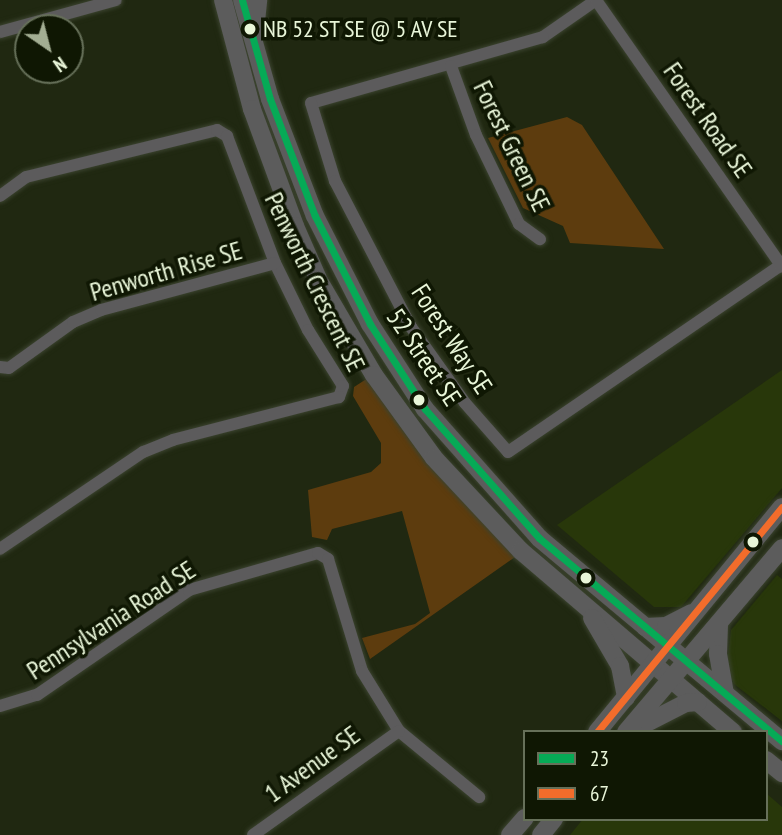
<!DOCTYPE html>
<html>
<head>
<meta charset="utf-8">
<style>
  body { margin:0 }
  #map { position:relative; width:782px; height:835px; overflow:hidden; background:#202811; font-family:"PT Sans Narrow",sans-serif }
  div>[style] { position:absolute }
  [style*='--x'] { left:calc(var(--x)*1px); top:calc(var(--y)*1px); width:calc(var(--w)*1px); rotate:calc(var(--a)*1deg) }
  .built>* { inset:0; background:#28370a }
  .green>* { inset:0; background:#5d3c0e }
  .roads { filter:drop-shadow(0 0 2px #3b432f) drop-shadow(0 0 2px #3b432f) }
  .street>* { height:12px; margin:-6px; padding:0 6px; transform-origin:6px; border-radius:6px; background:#5c5b5c }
  .secondary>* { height:18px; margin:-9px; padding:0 9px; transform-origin:9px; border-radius:9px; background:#5c5c5c }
  .bus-1>* { height:7px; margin:-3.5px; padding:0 3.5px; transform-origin:3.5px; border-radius:3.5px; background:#06aa56 }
  .bus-2>* { height:7px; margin:-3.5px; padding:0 3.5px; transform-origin:3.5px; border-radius:3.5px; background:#f36c2b }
  .dots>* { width:19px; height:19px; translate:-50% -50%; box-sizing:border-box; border:4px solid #0f1703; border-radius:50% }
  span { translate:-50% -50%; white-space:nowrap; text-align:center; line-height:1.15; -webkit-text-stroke:7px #0f1703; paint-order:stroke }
  .bus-label { font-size:24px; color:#e9f6d9 }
  .left { translate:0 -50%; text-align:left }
  .street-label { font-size:26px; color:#e9f6d9 }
  .legend { position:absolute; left:523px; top:730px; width:245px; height:91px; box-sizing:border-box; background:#0f1703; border:2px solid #667059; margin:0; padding:9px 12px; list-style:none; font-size:21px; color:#e9f6d9 }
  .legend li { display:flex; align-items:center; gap:14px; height:35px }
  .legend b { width:35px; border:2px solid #667059 }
  .north { position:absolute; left:14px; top:14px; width:70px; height:70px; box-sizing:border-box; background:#0f1703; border:2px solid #667059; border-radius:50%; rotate:145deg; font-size:19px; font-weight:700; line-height:28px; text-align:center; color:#e9f6d9 }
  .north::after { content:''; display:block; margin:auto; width:24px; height:32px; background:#a3ae93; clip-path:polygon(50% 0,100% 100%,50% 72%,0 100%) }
</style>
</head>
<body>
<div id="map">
  <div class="built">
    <i style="clip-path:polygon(782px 370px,782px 488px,681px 607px,654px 607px,557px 525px)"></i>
    <i style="clip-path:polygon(777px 575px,782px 579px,782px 721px,734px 684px,727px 665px,731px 630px)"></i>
    <i style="clip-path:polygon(766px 793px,782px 807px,782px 835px,570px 835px,583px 819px,766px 819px)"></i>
  </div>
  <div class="green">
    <i style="clip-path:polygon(567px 117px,582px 125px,664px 249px,570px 243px,563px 226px,523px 208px,488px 138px)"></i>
    <i style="clip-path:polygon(368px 378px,439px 475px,515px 557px,370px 659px,362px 638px,415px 624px,430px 613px,402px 511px,332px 529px,327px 540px,312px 537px,308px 490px,371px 472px,381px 463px,381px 443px,353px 396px,354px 387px)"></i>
  </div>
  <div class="roads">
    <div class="street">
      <i style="--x:596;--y:0;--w:65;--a:145.1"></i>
      <i style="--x:543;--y:37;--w:241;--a:164.1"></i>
      <i style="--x:311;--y:103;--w:82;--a:72.9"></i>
      <i style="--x:335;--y:181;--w:165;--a:62.5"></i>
      <i style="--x:411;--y:327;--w:93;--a:54.6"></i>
      <i style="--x:465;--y:403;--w:65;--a:48.7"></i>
      <i style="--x:508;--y:452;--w:331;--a:-34.4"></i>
      <i style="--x:596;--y:0;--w:325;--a:55.1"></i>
      <i style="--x:0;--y:32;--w:120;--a:-15.4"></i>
      <i style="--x:451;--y:66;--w:73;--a:70.1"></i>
      <i style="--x:476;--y:135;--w:99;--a:64.2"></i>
      <i style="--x:519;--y:224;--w:26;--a:36"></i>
      <i style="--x:0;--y:196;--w:32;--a:-36"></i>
      <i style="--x:26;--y:177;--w:197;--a:-13.8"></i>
      <i style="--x:217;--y:130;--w:12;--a:31"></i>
      <i style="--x:227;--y:136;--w:136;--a:69.3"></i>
      <i style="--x:275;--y:263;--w:75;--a:63.8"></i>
      <i style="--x:308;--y:330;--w:66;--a:58"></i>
      <i style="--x:343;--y:386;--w:12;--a:110"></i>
      <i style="--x:339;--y:397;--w:171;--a:165.5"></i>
      <i style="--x:173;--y:440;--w:32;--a:158"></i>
      <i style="--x:143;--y:452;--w:173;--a:145.9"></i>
      <i style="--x:0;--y:367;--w:9;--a:6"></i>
      <i style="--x:9;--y:368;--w:79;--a:-35.7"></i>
      <i style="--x:73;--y:322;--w:30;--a:-23"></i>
      <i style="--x:101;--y:310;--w:180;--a:-15.1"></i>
      <i style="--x:0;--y:706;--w:39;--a:-17"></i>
      <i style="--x:37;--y:695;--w:185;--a:-34.6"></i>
      <i style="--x:189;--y:590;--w:134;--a:-16"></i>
      <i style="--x:318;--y:553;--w:12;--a:31"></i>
      <i style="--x:328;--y:559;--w:117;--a:73.1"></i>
      <i style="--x:362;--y:671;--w:70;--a:58.3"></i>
      <i style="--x:399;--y:731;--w:104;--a:39.5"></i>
      <i style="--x:253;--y:835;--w:179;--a:-35.5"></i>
    </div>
    <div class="secondary">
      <i style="--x:223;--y:0;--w:113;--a:75.1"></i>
      <i style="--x:252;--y:109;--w:125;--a:69.8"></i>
      <i style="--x:295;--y:226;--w:60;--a:66.4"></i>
      <i style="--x:319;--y:281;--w:109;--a:59.7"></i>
      <i style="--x:374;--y:375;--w:102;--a:54.1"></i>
      <i style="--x:434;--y:458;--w:127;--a:46.9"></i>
      <i style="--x:521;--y:551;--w:279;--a:40.5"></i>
      <i style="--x:242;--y:0;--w:103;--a:74.2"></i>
      <i style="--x:270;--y:99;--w:125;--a:69"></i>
      <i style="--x:315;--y:216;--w:121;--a:63"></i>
      <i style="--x:370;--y:324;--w:101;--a:57.1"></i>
      <i style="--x:425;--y:409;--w:172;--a:48.5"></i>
      <i style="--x:539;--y:538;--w:317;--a:39.9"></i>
      <i style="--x:255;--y:31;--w:31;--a:-84"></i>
      <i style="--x:592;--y:618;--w:56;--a:59.7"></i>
      <i style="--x:620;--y:666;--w:32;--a:79"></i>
      <i style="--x:719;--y:625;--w:29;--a:92"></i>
      <i style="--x:718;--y:654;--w:39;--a:80"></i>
      <i style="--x:645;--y:627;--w:21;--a:-3"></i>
      <i style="--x:666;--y:626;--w:28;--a:-27"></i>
      <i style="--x:631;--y:731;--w:62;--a:-27"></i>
      <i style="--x:686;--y:703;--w:12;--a:-5"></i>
      <i style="--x:597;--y:732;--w:291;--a:-50.6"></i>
      <i style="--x:626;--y:732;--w:241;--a:-49.7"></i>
      <i style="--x:766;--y:760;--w:21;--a:39"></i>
      <i style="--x:510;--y:835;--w:23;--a:-49"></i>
      <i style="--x:541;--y:835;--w:21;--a:-51"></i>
    </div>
  </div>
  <div class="bus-1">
    <i style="--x:242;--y:0;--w:103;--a:74.2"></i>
    <i style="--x:270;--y:99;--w:125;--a:69"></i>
    <i style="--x:315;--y:216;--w:121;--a:63"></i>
    <i style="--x:370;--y:324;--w:101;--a:57.1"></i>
    <i style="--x:425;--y:409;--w:172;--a:48.5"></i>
    <i style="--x:539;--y:538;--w:317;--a:39.9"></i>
  </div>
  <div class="bus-2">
    <i style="--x:597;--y:732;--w:291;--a:-50.6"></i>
  </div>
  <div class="dots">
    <i style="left:250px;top:29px;background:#e9f6d9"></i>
    <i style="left:419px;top:400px;background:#e9f6d9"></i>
    <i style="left:753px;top:542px;background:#e9f6d9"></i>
    <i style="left:586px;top:578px;background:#e9f6d9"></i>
  </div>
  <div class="bus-label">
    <span class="left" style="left:263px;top:29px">NB 52 ST SE @ 5 AV SE</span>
  </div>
  <div class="street-label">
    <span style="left:708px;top:120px;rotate:55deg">Forest Road SE</span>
    <span style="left:512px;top:146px;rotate:64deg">Forest Green SE</span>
    <span style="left:166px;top:271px;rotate:-16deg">Penworth Rise SE</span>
    <span style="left:315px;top:282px;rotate:64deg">Penworth Crescent SE</span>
    <span style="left:452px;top:339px;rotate:57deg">Forest Way SE</span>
    <span style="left:424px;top:357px;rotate:56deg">52 Street SE</span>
    <span style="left:111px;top:620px;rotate:-33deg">Pennsylvania Road SE</span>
    <span style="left:312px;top:764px;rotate:-36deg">1 Avenue SE</span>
  </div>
  <ul class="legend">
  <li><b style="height:9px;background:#06aa56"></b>23</li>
  <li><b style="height:9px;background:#f36c2b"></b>67</li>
  </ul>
  <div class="north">N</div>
</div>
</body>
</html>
